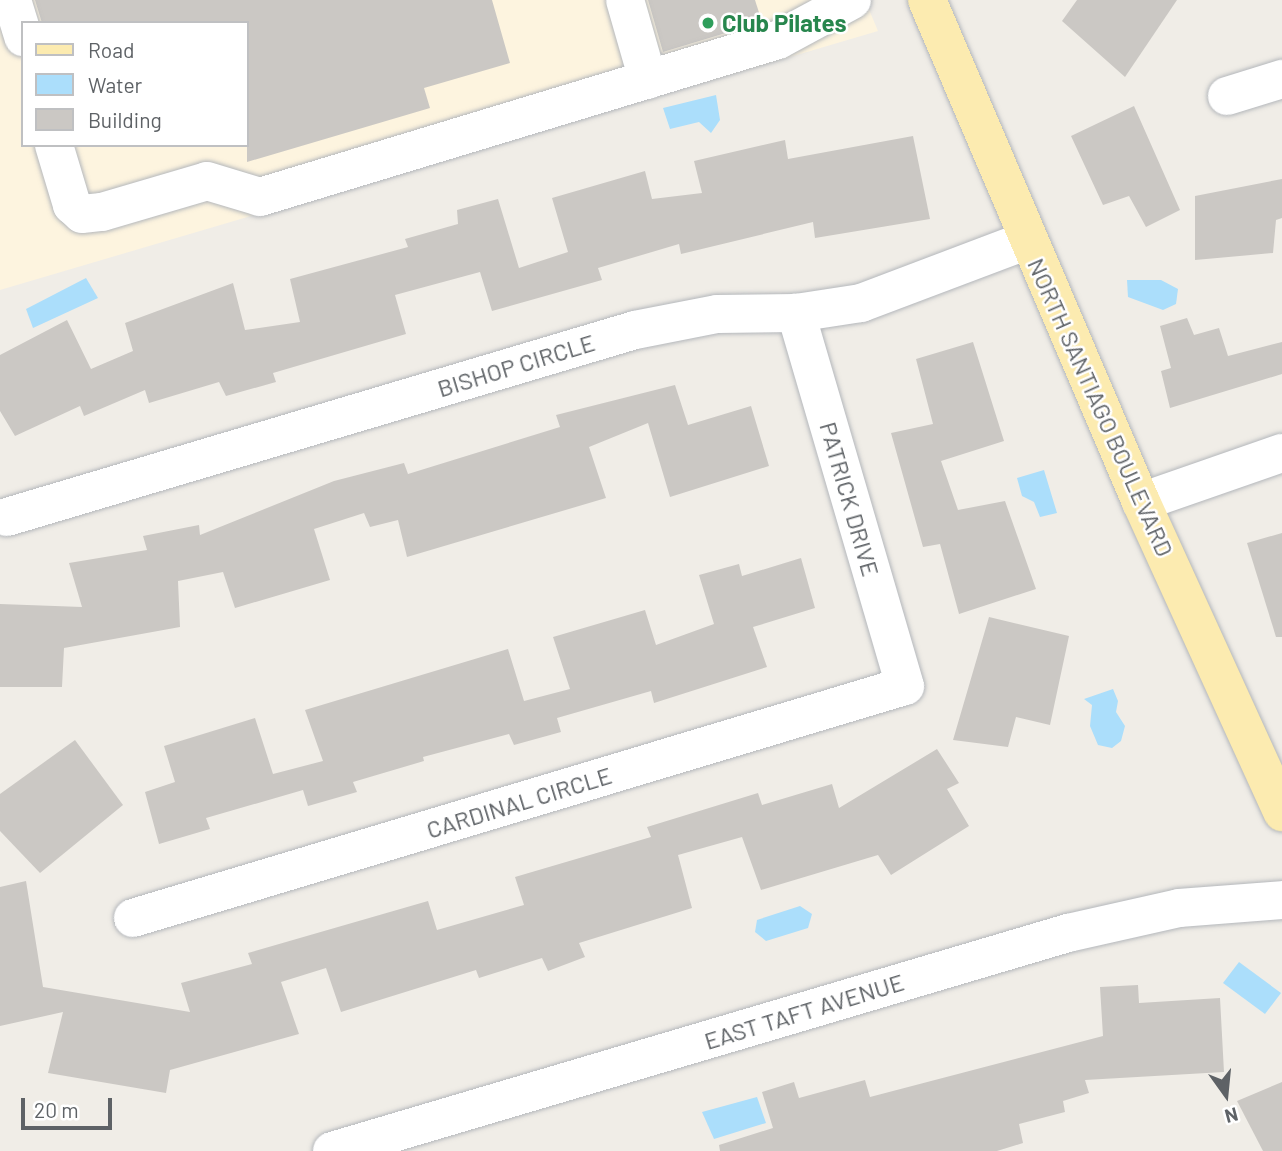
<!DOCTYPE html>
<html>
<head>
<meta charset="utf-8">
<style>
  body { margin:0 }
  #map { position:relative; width:1282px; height:1151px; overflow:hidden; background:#f0ede7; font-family:Barlow,sans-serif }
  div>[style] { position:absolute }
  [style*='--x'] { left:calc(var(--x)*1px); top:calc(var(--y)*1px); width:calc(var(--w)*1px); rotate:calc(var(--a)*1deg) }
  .commercial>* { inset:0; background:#fdf4df }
  .water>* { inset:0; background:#abdefb }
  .building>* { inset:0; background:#cbc8c4 }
  .roads { filter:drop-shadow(0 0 2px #b4b7bb) drop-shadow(0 0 2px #b4b7bb) }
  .minor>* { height:38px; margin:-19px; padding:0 19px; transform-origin:19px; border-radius:19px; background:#fff }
  .major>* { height:38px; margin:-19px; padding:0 19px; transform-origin:19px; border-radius:19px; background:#fcebb0 }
  .dots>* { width:19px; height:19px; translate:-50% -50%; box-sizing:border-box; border:4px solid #fff; border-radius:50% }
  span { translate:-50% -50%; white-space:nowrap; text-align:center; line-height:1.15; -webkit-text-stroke:5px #fff; paint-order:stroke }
  .leisure-label { font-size:24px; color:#27864d; font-weight:700 }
  .left { translate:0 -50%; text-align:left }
  .street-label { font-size:24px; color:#5e6266 }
  .legend { position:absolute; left:21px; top:21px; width:228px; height:126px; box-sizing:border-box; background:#fff; border:2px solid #bfc0c2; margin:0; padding:9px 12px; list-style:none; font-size:21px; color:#5e6266 }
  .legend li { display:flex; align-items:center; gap:14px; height:35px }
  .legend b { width:35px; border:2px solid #bfc0c2 }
  .north { position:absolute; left:1191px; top:1060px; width:70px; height:70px; -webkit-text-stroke:5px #fff; paint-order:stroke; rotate:165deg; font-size:19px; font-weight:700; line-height:28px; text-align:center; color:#5e6266 }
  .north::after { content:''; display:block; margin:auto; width:24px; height:32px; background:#5e6266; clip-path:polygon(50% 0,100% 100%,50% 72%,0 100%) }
  .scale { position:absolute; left:21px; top:1098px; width:91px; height:32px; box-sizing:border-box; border:4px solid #5e6266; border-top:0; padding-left:9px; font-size:21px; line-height:24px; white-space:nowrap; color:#5e6266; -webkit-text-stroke:5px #fff; paint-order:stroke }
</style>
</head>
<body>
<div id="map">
  <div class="commercial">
    <i style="clip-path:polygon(evenodd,0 0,865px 0,878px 31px,0 290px,0 0,23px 23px,247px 23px,247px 145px,23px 145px,23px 23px)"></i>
  </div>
  <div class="water">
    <i style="clip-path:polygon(716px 95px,720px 120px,711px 133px,699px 122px,670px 129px,663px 108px)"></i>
    <i style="clip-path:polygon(86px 278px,98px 298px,33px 328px,26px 309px)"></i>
    <i style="clip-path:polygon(1127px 280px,1161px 280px,1178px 289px,1176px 304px,1163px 310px,1128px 297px)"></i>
    <i style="clip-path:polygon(1044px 470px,1057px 513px,1040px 517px,1034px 502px,1022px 496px,1017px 478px)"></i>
    <i style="clip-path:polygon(1113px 689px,1118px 701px,1116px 712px,1125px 726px,1121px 741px,1112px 748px,1098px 745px,1090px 726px,1092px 705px,1084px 699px)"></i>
    <i style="clip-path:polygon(800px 906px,812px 914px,808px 928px,766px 941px,755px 932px,757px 920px)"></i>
    <i style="clip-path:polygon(1239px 962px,1281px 993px,1265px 1014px,1223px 983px)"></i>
    <i style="clip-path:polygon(757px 1097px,766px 1123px,714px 1139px,702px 1112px)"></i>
  </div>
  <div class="building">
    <i style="clip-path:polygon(35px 0,492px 0,510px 63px,424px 88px,430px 108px,247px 162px,247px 23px,42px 23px)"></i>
    <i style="clip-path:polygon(648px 0,755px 0,762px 22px,663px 52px)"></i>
    <i style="clip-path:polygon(1077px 0,1177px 0,1125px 77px,1062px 21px)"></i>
    <i style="clip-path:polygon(1134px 106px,1180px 210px,1146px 227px,1129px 196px,1103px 205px,1071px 136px)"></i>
    <i style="clip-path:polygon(913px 136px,930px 219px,815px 238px,813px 222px,681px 254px,679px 244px,598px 268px,602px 280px,492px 311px,480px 272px,395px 295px,406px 334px,273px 373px,276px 382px,226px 396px,219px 382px,149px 403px,145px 390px,84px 416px,80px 406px,15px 436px,0 411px,0 355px,67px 320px,91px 369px,133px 351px,125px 323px,233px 283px,245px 330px,300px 322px,290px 279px,408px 247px,405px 239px,458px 224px,457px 210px,498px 199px,519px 268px,568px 252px,552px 198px,645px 171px,652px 199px,702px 193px,694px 161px,785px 140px,788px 159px)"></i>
    <i style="clip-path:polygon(1282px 179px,1282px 218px,1276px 220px,1273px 253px,1195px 260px,1195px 196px)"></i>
    <i style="clip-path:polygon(1187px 318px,1194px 335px,1219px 328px,1228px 356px,1282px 342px,1282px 374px,1170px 408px,1161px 371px,1171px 368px,1160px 326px)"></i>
    <i style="clip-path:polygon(973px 342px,1004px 441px,941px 461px,958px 510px,1005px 501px,1036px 589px,959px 614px,940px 544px,923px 547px,891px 433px,933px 424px,916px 359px)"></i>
    <i style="clip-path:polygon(675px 385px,688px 425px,751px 406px,769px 466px,670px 497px,648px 423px,589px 447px,606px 498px,407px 557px,398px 520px,370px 527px,364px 513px,314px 529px,330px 580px,235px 608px,223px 572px,178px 581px,180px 627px,64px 648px,62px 687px,0 687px,0 604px,82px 607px,69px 563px,147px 550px,143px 536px,199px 525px,200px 535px,334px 481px,404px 463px,408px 474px,560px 427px,556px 415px)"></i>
    <i style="clip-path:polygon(1282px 533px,1282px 637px,1276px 637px,1247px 543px)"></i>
    <i style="clip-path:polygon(801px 558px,815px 608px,753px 627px,767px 667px,654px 703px,651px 691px,557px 718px,561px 732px,514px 745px,509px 734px,423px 757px,424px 761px,353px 782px,357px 792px,308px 806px,303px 790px,206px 818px,210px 829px,159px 844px,145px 792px,175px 782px,164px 746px,255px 718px,273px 774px,323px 761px,305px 710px,508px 649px,524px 701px,570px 689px,553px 637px,645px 610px,656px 645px,714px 624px,699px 575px,739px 564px,742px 576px)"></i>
    <i style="clip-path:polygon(989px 617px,1069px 636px,1050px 725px,1016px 717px,1008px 747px,953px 740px)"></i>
    <i style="clip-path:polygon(75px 740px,123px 805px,40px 873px,0 831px,0 794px)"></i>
    <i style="clip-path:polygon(937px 749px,959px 783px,947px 789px,969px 826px,891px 875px,878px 855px,761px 890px,742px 837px,678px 855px,692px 908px,579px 943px,585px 957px,548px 971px,542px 958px,479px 978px,476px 970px,341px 1012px,326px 968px,281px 982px,299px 1034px,170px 1070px,166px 1093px,48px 1073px,63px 1012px,0 1026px,0 887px,26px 881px,43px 987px,190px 1012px,181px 983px,252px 964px,248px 953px,428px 901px,437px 930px,524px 905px,515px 877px,651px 837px,647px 827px,758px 793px,762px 805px,832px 784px,839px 808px)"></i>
    <i style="clip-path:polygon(1138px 985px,1139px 1003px,1220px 998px,1224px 1072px,1085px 1080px,1089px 1093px,1063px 1101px,1065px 1112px,1019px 1124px,1023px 1143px,997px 1151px,720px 1151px,719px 1145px,773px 1128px,762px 1092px,794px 1082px,799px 1098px,865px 1080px,870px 1097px,1103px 1036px,1100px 987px)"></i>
    <i style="clip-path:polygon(1282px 1082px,1282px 1151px,1263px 1151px,1237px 1101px)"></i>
  </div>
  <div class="roads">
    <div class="minor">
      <i style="--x:12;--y:0;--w:39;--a:73"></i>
      <i style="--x:625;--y:0;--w:83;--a:74"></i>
      <i style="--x:1227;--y:96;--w:58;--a:-17.2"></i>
      <i style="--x:54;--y:145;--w:63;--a:73.3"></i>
      <i style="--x:72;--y:205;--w:13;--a:42"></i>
      <i style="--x:82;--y:214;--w:20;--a:-6"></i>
      <i style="--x:102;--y:212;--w:109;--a:-16.4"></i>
      <i style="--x:207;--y:181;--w:55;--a:16.8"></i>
      <i style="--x:260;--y:197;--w:541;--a:-16.86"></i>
      <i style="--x:778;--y:40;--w:84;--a:-28.4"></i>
      <i style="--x:1141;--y:502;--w:149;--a:-19.2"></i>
      <i style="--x:7;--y:517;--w:655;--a:-16.58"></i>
      <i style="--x:635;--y:330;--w:84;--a:-11"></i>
      <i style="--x:717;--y:314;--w:79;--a:-0.7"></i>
      <i style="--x:796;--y:313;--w:66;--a:-8.7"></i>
      <i style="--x:861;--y:303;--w:178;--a:-20.7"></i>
      <i style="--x:133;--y:918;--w:806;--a:-16.73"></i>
      <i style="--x:905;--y:686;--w:389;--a:-106.3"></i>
      <i style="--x:332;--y:1151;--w:768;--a:-16.5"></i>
      <i style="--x:1068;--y:933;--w:114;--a:-12.7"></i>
      <i style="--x:1179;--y:908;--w:103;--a:-4.4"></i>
    </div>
    <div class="major">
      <i style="--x:927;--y:0;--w:546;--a:66.91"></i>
      <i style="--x:1141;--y:502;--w:341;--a:65.5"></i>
    </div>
  </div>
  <div class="dots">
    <i style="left:708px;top:23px;background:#2e9e5b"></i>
  </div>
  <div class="leisure-label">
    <span class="left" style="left:722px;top:23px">Club Pilates</span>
  </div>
  <div class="street-label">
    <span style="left:516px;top:365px;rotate:-17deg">BISHOP CIRCLE</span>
    <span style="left:1101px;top:407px;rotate:66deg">NORTH SANTIAGO BOULEVARD</span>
    <span style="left:850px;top:499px;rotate:74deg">PATRICK DRIVE</span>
    <span style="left:519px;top:802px;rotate:-17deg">CARDINAL CIRCLE</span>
    <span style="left:804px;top:1011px;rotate:-17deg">EAST TAFT AVENUE</span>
  </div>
  <ul class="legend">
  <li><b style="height:9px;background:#fcebb0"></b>Road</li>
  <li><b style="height:19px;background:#abdefb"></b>Water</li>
  <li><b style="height:19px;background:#cbc8c4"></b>Building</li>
  </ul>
  <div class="north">N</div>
  <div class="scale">20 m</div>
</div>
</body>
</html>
